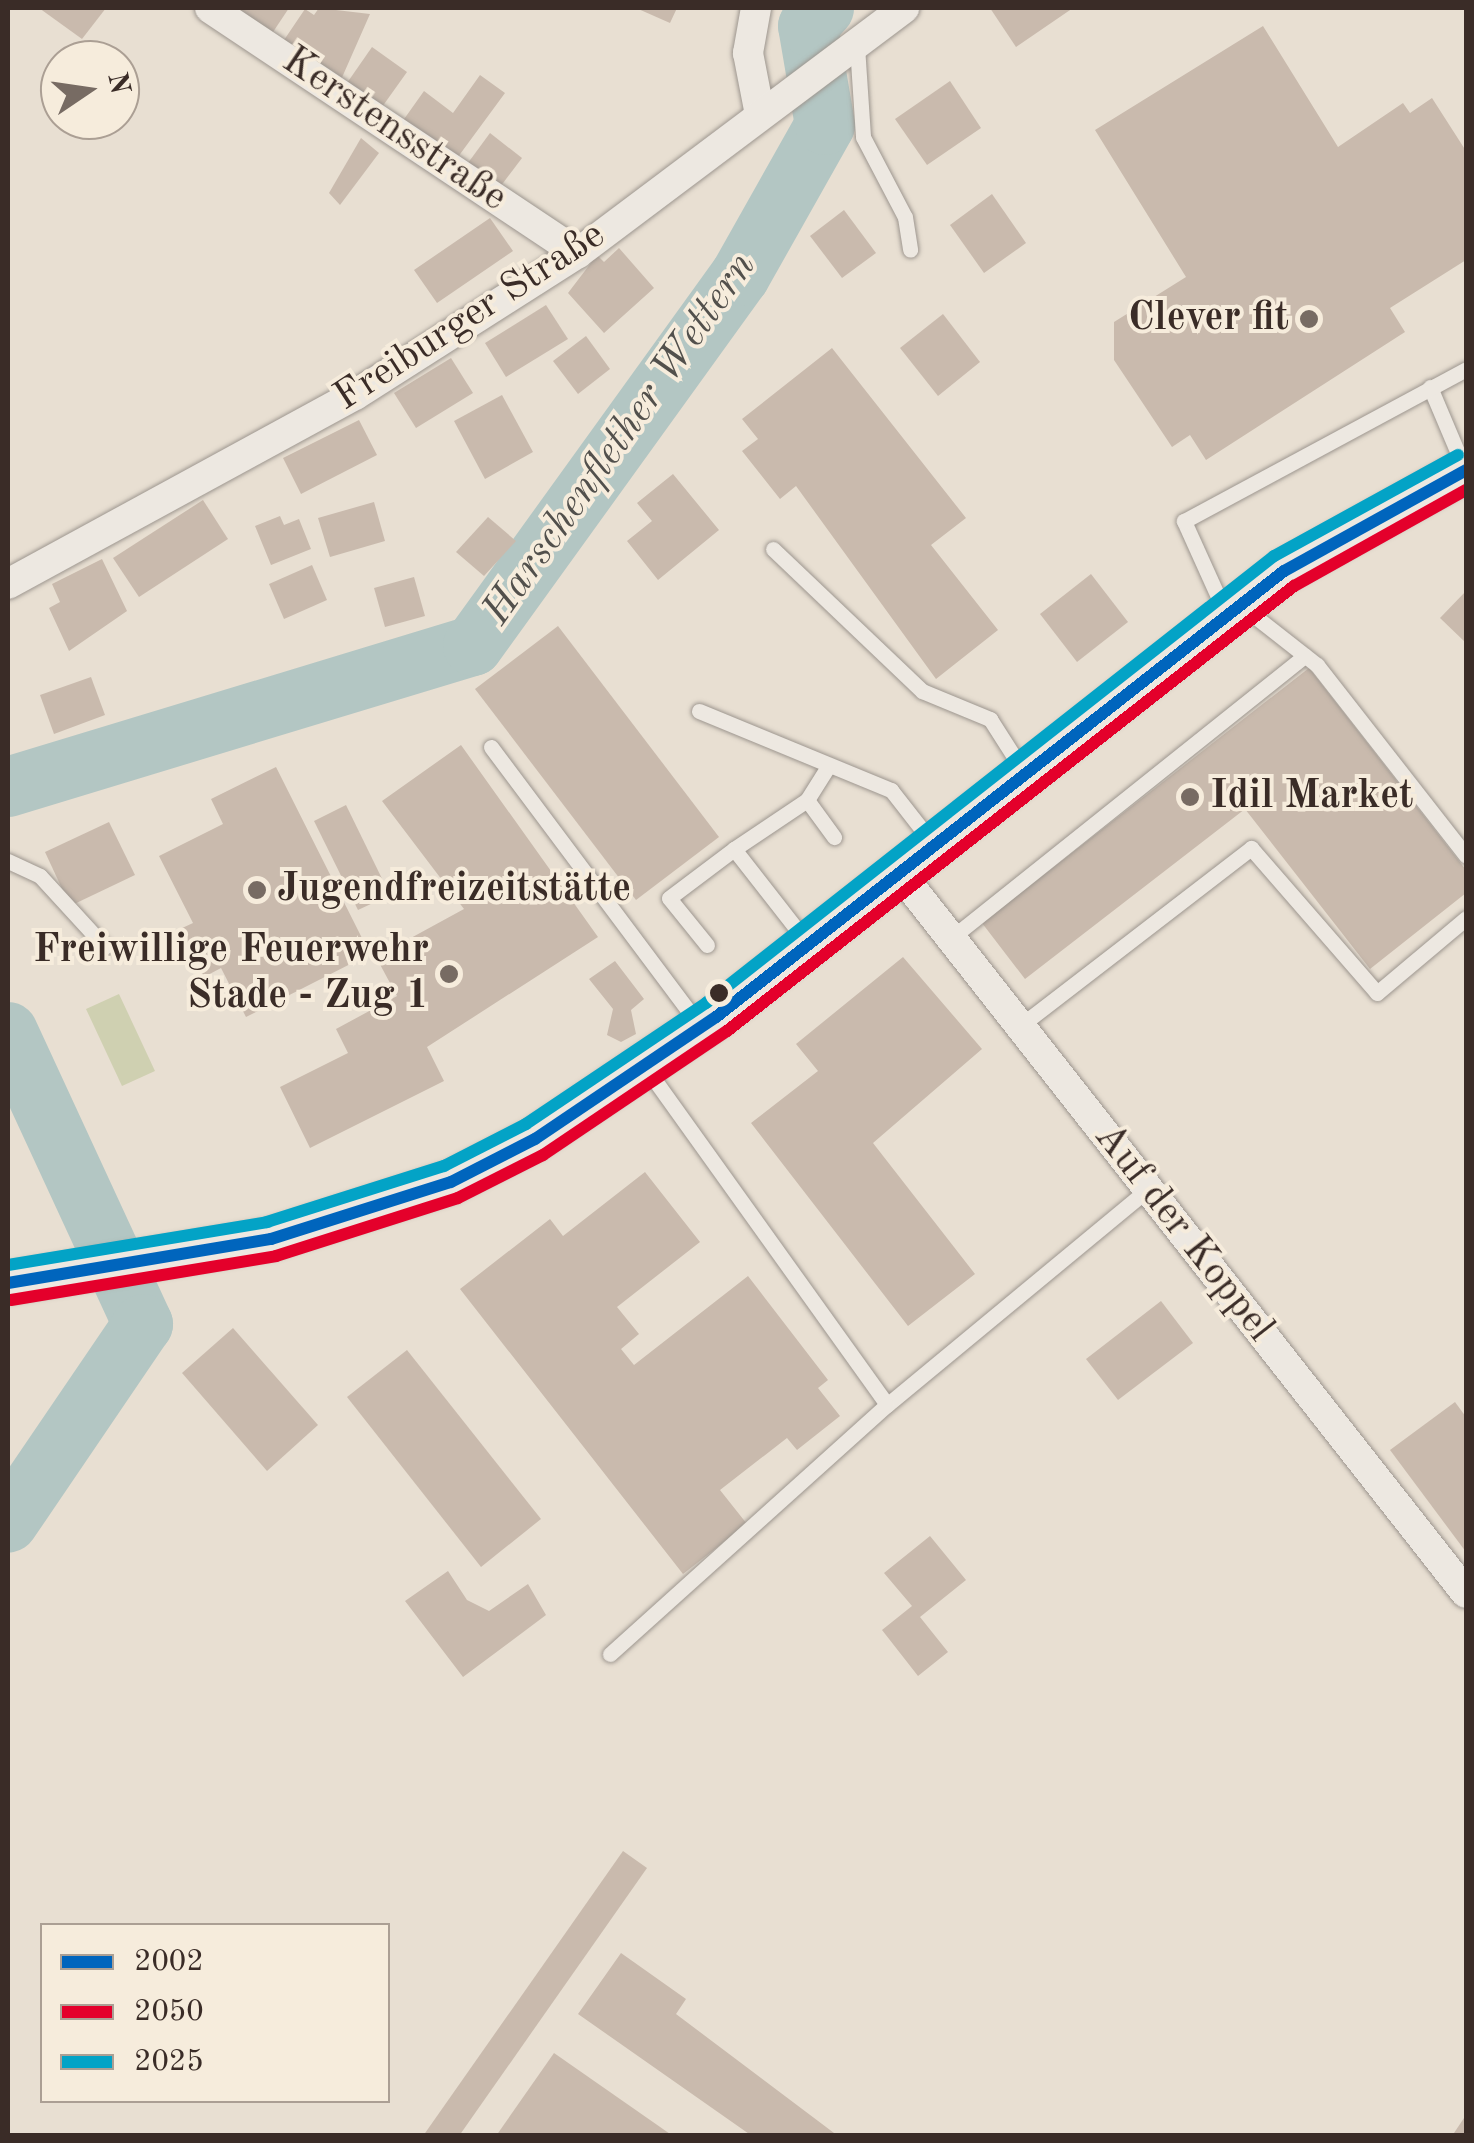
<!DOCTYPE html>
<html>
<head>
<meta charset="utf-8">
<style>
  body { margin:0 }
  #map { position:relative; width:1474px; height:2143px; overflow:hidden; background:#e8dfd2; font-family:"Old Standard TT",serif }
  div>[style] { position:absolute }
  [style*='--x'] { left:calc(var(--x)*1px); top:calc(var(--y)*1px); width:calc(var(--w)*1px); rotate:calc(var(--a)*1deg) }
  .green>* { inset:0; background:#cfd0b1 }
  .river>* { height:60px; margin:-30px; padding:0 30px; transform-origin:30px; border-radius:30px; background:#b3c6c3 }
  .building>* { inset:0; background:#c9baad }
  .roads { filter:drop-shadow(0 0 2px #9d968f) drop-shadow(0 0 2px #9d968f) }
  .service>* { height:15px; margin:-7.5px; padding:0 7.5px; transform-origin:7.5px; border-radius:7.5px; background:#ede8e1 }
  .minor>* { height:30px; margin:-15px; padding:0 15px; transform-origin:15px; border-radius:15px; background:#ede8e1 }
  .secondary>* { height:40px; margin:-20px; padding:0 20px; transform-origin:20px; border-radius:20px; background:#ede8e1 }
  .bus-1>* { height:12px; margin:-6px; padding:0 6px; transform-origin:6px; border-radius:6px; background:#0065bd }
  .bus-2>* { height:12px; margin:-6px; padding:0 6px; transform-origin:6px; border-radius:6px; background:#e4002b }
  .bus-3>* { height:12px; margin:-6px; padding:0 6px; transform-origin:6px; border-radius:6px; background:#03a3c6 }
  .dots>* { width:28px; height:28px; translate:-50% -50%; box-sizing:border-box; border:5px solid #f6ecdc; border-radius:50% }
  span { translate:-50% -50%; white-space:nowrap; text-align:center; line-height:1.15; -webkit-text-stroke:8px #f6ecdc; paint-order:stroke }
  .street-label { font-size:40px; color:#3a2c27 }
  .poi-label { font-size:40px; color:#3a2c27; font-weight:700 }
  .right { translate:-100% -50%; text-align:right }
  .left { translate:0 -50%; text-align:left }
  .water-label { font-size:42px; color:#52504c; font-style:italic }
  .frame { position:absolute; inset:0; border:10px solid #3a2c27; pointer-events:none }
  .legend { position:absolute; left:40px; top:1923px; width:350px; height:180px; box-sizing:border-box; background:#f6ecdc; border:2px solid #ab9f94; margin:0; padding:12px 18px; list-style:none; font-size:30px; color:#3a2c27 }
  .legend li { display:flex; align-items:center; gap:20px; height:50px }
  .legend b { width:50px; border:2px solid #ab9f94 }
  .north { position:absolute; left:40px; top:40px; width:100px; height:100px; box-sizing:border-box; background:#f6ecdc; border:2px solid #ab9f94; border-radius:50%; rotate:77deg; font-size:28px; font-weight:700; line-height:40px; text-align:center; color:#3a2c27 }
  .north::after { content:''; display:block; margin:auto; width:35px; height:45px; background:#776b63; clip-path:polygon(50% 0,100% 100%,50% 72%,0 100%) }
</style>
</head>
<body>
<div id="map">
  <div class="green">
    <i style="clip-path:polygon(119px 994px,155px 1071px,122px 1086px,86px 1009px)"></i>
  </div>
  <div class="river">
    <i style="--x:8;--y:787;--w:486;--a:-16.9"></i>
    <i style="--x:473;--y:646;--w:456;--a:-54.2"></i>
    <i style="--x:740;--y:276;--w:173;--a:-60.6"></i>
    <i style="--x:825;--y:125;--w:100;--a:-99.7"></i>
    <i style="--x:808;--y:26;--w:24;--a:-48"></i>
    <i style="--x:8;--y:1032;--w:322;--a:65.2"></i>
    <i style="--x:143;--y:1324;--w:240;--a:124.2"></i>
  </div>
  <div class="building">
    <i style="clip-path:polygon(39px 8px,106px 8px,82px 39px)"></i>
    <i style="clip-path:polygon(227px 8px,289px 8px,271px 35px)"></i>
    <i style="clip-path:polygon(319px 8px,370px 14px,340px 82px,282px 43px,305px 9px,314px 15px)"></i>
    <i style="clip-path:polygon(636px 8px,677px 8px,670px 23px)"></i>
    <i style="clip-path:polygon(990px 8px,1073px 8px,1016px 47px)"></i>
    <i style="clip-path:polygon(1263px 26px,1338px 147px,1403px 103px,1410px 113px,1432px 98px,1466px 151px,1466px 260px,1390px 308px,1405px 332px,1206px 460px,1190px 435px,1172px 447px,1114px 360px,1114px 322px,1186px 277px,1095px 130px)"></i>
    <i style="clip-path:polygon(372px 47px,407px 72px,382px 107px,347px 83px)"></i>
    <i style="clip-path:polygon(480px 75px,505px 93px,455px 161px,402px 122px,424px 91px,453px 113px)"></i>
    <i style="clip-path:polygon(950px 81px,981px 128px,927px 165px,895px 119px)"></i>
    <i style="clip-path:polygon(490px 133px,522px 158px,497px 191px,465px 167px)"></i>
    <i style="clip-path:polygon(361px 138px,379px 153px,340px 205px,329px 193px)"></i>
    <i style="clip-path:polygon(992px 194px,1026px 243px,984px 273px,950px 225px)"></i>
    <i style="clip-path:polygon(844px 210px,876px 253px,842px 278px,810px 236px)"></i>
    <i style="clip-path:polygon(490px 218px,513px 251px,437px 303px,414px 270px)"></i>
    <i style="clip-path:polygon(619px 248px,654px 288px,604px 333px,568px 293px,597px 255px,604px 262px)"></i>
    <i style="clip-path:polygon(546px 305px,568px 339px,506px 377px,485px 343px)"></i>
    <i style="clip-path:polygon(943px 314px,980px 362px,938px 396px,900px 348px)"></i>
    <i style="clip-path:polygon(586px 336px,610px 369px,578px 394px,553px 361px)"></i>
    <i style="clip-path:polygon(832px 348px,966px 518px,931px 545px,998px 630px,936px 679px,796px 486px,780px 499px,742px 451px,758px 439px,742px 419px)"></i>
    <i style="clip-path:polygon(451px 358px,473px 393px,416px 428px,394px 393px)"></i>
    <i style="clip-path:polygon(502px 395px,533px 452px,485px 479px,454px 421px)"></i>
    <i style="clip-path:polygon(359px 420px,377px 455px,301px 494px,283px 458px)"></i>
    <i style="clip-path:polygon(673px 474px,719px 530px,658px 580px,627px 541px,652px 521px,637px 503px)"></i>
    <i style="clip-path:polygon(203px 500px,228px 539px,139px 597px,113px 558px)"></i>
    <i style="clip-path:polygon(374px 502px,385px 541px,330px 557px,318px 518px)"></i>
    <i style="clip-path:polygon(280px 516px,284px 525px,299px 519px,311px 549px,271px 565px,255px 526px)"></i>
    <i style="clip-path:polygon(488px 517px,516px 541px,484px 576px,456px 552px)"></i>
    <i style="clip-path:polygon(102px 559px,127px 611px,69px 651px,49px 608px,60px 602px,52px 584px)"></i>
    <i style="clip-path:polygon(312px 565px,327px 600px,284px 619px,269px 584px)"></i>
    <i style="clip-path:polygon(1091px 574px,1128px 622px,1077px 662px,1040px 614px)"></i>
    <i style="clip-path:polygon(414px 577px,425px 616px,385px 627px,374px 588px)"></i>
    <i style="clip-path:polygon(1466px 591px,1466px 643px,1440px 618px)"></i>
    <i style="clip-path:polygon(558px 626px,719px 837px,636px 900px,475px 689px)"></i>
    <i style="clip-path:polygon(1309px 668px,1466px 870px,1466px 893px,1370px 969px,1245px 809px,1025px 979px,982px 923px)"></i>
    <i style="clip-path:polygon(91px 677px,105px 715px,54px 734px,40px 695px)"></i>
    <i style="clip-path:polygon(461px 745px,598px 937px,427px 1047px,444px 1081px,310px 1148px,280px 1087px,348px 1053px,336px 1029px,397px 996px,376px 957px,464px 909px,382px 801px)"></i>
    <i style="clip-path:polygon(276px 767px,370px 954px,246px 1017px,221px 968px,204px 977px,180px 929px,193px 923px,159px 856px,223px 824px,211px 799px)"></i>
    <i style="clip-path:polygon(346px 805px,390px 895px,358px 910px,314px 821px)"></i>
    <i style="clip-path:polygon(109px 822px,135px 875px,70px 906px,45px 852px)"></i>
    <i style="clip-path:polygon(903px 957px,982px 1049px,873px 1143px,975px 1274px,908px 1326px,751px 1123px,818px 1071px,796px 1044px)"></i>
    <i style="clip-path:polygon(615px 961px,644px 999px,631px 1010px,636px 1034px,621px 1042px,607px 1035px,613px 1009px,589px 979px)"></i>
    <i style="clip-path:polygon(645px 1172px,700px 1242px,617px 1307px,639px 1334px,621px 1349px,634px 1365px,748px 1276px,828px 1380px,818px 1388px,840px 1416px,797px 1450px,787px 1438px,720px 1490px,747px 1524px,683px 1574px,460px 1289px,550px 1219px,563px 1236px)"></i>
    <i style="clip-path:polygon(1161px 1301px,1193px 1343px,1118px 1400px,1086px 1359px)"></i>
    <i style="clip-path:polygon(233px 1328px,318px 1425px,267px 1471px,182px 1373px)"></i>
    <i style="clip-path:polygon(407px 1350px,541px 1519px,481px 1567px,347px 1397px)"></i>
    <i style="clip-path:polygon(1455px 1402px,1466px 1417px,1466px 1552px,1390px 1450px)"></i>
    <i style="clip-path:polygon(930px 1536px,966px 1580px,920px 1617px,948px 1652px,918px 1676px,882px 1630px,912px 1606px,884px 1573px)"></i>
    <i style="clip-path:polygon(448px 1571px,467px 1600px,489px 1611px,528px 1584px,546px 1615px,463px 1677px,405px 1601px)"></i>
    <i style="clip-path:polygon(623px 1851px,647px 1868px,459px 2136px,423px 2136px)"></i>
    <i style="clip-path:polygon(621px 1953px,686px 1999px,676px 2014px,838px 2136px,752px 2136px,578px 2014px)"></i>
    <i style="clip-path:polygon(554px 2053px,673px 2136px,496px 2136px)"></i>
    <i style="clip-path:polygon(1466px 2115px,1466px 2136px,1452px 2136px)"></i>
  </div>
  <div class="roads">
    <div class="service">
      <i style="--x:857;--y:46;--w:91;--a:86.2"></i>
      <i style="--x:863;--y:137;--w:90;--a:62.3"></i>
      <i style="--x:905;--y:217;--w:33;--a:81"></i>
      <i style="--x:1430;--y:387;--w:90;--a:67.1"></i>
      <i style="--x:773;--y:549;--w:206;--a:43.6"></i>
      <i style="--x:922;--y:691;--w:74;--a:22.4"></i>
      <i style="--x:990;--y:719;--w:65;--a:57.5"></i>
      <i style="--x:1243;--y:607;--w:94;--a:38.1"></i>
      <i style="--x:1317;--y:665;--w:242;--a:52"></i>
      <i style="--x:1225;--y:612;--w:100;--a:-114.3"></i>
      <i style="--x:1184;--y:521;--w:320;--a:-28.3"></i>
      <i style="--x:699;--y:711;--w:208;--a:22.4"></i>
      <i style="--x:891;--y:790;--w:70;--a:52"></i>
      <i style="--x:491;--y:747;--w:347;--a:53.2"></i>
      <i style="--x:807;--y:800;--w:46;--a:53.9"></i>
      <i style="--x:8;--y:861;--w:35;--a:25"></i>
      <i style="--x:40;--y:876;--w:96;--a:47.5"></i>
      <i style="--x:950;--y:939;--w:454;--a:-38.6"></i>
      <i style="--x:707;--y:945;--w:60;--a:-129"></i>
      <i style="--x:669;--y:898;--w:81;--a:-37"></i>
      <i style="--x:809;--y:945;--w:122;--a:-128"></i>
      <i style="--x:734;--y:849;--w:88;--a:-33.9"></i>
      <i style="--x:807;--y:800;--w:41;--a:-57.8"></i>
      <i style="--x:1020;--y:1026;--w:292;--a:-37.6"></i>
      <i style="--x:1251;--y:848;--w:192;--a:49"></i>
      <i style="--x:1377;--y:993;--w:116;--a:-40.1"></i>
      <i style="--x:646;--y:1068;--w:414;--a:54.4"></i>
      <i style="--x:887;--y:1405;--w:339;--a:-39.6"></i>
      <i style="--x:610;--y:1654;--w:372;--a:-42"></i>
    </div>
    <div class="minor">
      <i style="--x:210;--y:8;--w:442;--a:33.7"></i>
      <i style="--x:756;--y:8;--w:46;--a:100.1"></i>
      <i style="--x:748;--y:53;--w:63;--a:79"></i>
      <i style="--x:8;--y:584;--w:395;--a:-28.6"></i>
      <i style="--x:355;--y:395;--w:264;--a:-32.5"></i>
      <i style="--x:578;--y:253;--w:408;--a:-36.9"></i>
      <i style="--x:899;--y:872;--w:917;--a:51.82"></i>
    </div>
    <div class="secondary">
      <i style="--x:8;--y:1283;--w:267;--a:-9.5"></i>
      <i style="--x:271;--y:1239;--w:189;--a:-17.6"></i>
      <i style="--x:451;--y:1182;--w:94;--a:-27.1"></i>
      <i style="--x:535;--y:1139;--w:218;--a:-34"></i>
      <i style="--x:716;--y:1017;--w:722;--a:-38.14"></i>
      <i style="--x:1284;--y:571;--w:208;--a:-29"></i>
    </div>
  </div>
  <div class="bus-1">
    <i style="--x:8;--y:1283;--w:267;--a:-9.5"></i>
    <i style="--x:271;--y:1239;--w:189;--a:-17.6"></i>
    <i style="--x:451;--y:1182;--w:94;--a:-27.1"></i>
    <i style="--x:535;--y:1139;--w:218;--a:-34"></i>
    <i style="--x:716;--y:1017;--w:722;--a:-38.14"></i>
    <i style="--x:1284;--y:571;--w:208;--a:-29"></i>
  </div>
  <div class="bus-2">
    <i style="--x:11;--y:1300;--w:269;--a:-9.4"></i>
    <i style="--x:276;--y:1256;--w:191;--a:-17.7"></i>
    <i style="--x:458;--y:1198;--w:95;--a:-26.8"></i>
    <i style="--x:543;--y:1155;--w:222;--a:-34"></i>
    <i style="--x:727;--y:1031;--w:721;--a:-38.13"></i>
    <i style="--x:1294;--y:586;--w:197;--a:-29.2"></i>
  </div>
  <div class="bus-3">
    <i style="--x:8;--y:1265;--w:263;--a:-9.4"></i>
    <i style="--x:267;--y:1222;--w:186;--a:-17.6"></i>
    <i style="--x:444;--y:1166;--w:92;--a:-27.1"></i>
    <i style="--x:526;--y:1124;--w:217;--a:-33.9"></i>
    <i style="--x:706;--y:1003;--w:723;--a:-38.2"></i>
    <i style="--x:1274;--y:556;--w:210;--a:-28.8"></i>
  </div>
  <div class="dots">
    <i style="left:1309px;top:319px;background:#776b63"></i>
    <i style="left:1190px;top:797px;background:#776b63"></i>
    <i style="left:257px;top:890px;background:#776b63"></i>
    <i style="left:449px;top:974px;background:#776b63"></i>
    <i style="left:719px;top:993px;background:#3a2c27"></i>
  </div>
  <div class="street-label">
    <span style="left:394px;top:130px;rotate:34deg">Kerstensstraße</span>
    <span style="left:470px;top:317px;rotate:-33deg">Freiburger Straße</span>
    <span style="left:1183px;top:1233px;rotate:52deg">Auf der Koppel</span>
  </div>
  <div class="poi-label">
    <span class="right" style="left:1289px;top:319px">Clever fit</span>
    <span class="left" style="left:1210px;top:797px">Idil Market</span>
    <span class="left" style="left:277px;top:890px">Jugendfreizeitstätte</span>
    <span class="right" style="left:429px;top:974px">Freiwillige Feuerwehr<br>Stade - Zug 1</span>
  </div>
  <div class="water-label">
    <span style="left:620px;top:439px;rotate:-55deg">Harschenflether Wettern</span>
  </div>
  <div class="frame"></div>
  <ul class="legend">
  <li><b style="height:12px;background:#0065bd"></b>2002</li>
  <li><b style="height:12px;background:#e4002b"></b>2050</li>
  <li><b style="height:12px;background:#03a3c6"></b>2025</li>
  </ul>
  <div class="north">N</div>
</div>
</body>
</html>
